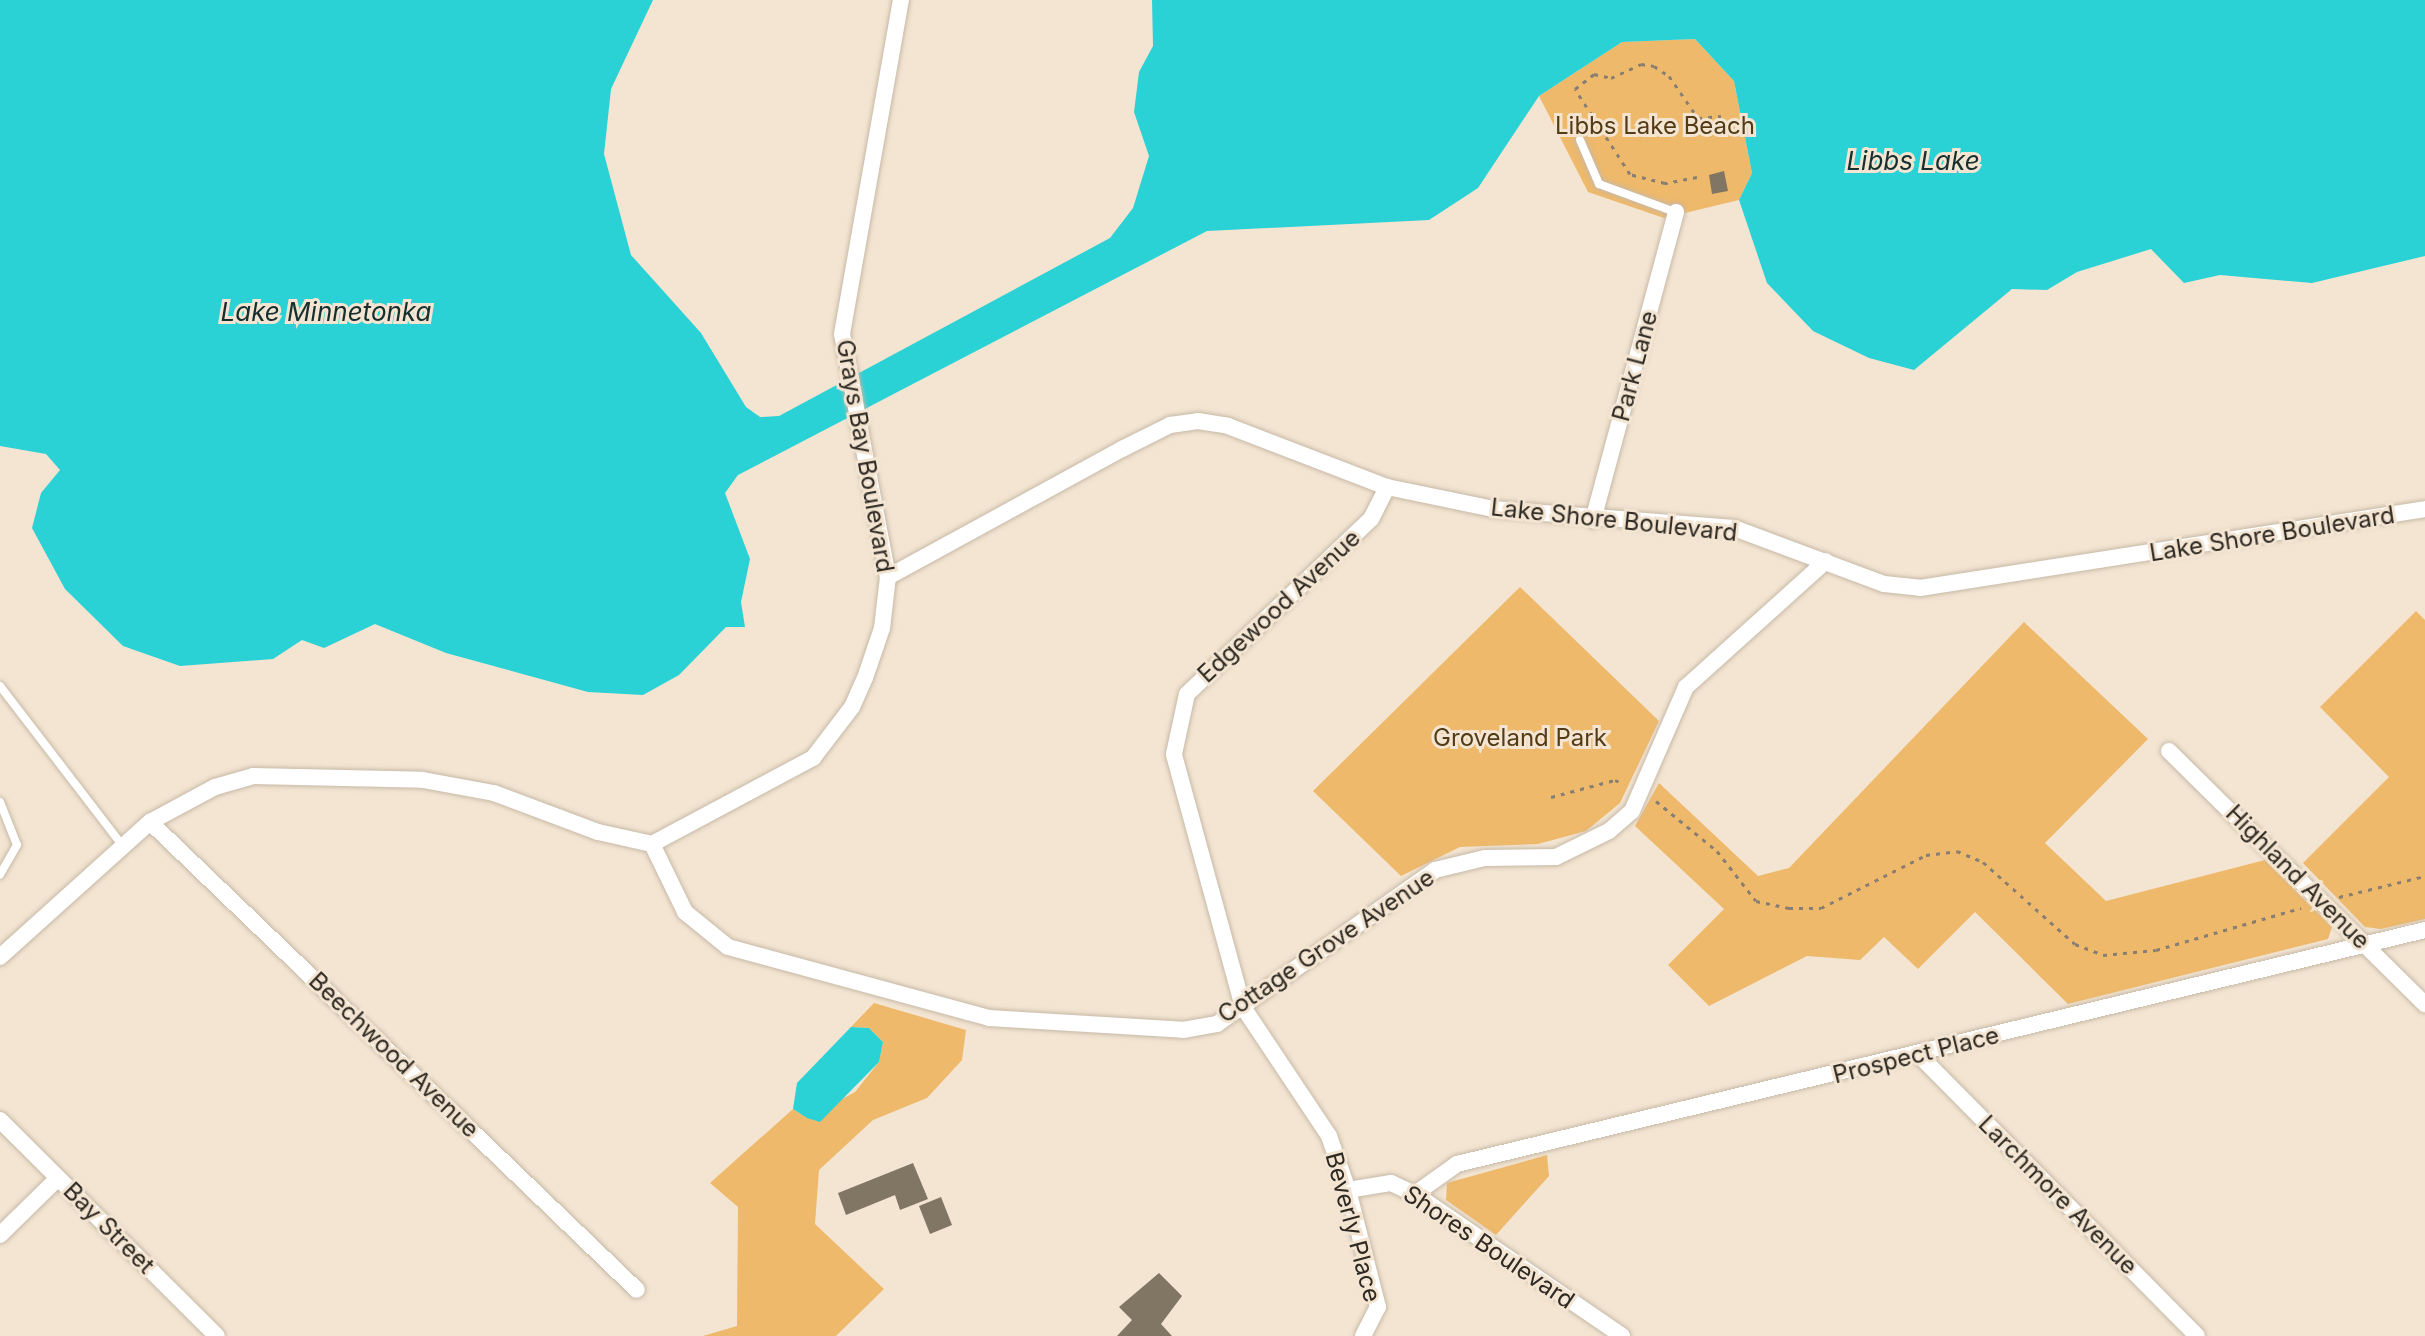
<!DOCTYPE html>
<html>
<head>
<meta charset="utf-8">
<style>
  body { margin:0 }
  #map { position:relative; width:2425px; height:1336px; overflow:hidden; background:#f3e5d2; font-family:Inter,sans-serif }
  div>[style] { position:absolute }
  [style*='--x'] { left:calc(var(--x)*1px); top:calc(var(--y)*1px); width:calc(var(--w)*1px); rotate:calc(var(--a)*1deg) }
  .green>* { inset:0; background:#eeb96b }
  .water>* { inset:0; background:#2ad1d5 }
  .building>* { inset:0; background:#817564 }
  .path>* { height:3px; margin-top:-1.5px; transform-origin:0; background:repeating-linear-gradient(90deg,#887f72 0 4px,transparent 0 10px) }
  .roads { filter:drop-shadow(0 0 2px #c7b9a7) drop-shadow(0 0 2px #c7b9a7) }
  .lane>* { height:8px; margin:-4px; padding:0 4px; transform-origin:4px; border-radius:4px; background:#fff }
  .street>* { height:16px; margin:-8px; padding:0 8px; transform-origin:8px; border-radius:8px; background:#fff }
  span { translate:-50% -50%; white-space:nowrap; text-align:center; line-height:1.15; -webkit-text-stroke:6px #f3e5d2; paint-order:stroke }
  .park-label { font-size:24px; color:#533b16 }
  .street-label { font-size:24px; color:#2e2922 }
  .water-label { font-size:26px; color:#162f2f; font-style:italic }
</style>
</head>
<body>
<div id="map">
  <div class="green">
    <i style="clip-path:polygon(1695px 39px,1734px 81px,1752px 173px,1739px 200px,1664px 218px,1588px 192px,1539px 96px,1622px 42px)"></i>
    <i style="clip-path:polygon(1520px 587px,1659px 721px,1620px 803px,1586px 831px,1538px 844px,1460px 847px,1401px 876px,1313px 791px)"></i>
    <i style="clip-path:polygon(2416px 611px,2425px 620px,2425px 919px,2381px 929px,2365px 927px,2303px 863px,2389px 777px,2320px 707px)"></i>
    <i style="clip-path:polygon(2024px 622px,2148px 739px,2045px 843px,2106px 901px,2265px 860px,2332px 927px,2328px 939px,2068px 1004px,1975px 912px,1918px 969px,1884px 937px,1860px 960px,1807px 956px,1709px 1006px,1668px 965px,1724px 909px,1635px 826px,1659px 783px,1758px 876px,1789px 868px)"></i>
    <i style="clip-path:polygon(874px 1003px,966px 1030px,962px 1060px,927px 1098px,873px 1120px,819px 1170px,815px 1224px,884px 1289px,836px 1336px,703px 1336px,737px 1326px,738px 1207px,710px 1183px,793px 1109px,807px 1118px,855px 1092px,879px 1062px,883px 1042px,869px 1028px,851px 1027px)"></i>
    <i style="clip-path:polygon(1547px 1155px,1549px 1176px,1496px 1235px,1446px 1200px,1447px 1183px)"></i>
  </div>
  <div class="water">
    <i style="clip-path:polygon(0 0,653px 0,611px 89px,604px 154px,631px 255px,701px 333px,746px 407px,760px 417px,779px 416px,1110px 238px,1133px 208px,1149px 156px,1134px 112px,1139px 72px,1153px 46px,1152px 0,2425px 0,2425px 256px,2312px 283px,2220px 275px,2184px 283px,2151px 249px,2077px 272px,2047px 290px,2012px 289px,1914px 370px,1869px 358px,1813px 331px,1767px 283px,1739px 200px,1752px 173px,1734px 81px,1695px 39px,1622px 42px,1539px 96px,1478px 188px,1429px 220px,1207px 231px,738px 475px,725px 493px,750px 559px,741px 602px,745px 627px,726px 627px,679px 675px,643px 695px,588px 692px,446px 653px,375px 624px,324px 648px,302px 640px,273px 659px,180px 666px,123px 646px,65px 589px,32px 528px,41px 493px,60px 470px,46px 454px,0 446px)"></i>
    <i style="clip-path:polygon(851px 1027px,869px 1028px,883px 1042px,879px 1062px,820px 1122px,807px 1118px,793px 1109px,797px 1083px)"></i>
  </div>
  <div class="building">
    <i style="clip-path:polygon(1724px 171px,1728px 191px,1712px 194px,1709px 175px)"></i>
    <i style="clip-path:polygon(913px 1163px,928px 1199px,900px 1210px,895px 1195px,846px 1215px,838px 1193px)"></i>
    <i style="clip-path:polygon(941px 1197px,952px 1225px,930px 1234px,919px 1206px)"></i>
    <i style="clip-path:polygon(1159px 1273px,1182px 1296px,1161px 1324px,1172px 1336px,1117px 1336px,1132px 1320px,1119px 1307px)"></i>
  </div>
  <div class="path">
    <i style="--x:1697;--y:177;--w:33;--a:169"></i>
    <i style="--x:1665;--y:183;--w:36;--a:-166"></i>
    <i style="--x:1630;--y:174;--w:101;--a:-122.9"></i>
    <i style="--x:1575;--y:89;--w:24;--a:-38"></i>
    <i style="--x:1594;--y:74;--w:17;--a:13"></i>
    <i style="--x:1611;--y:78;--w:33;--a:-25"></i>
    <i style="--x:1641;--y:64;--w:13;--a:9"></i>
    <i style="--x:1654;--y:66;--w:18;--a:34"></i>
    <i style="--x:1669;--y:76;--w:51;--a:55.4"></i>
    <i style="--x:1698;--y:118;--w:23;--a:-5"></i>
    <i style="--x:1551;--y:797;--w:66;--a:-14.9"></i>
    <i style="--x:1615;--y:780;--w:10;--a:24"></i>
    <i style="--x:1656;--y:801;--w:79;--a:39.3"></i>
    <i style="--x:1717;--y:851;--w:63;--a:52"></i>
    <i style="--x:1756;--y:901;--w:34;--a:12"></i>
    <i style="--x:1789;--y:908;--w:32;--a:0"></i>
    <i style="--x:1821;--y:908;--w:118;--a:-26.8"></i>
    <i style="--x:1926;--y:855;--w:31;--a:-7"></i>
    <i style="--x:1957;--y:851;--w:28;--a:23"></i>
    <i style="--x:1983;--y:862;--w:123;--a:41.7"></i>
    <i style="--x:2075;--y:944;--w:30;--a:21"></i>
    <i style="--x:2103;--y:955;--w:53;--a:-5.4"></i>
    <i style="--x:2156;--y:950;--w:151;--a:-16.2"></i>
    <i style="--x:2339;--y:897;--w:89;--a:-13.7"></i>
  </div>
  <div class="roads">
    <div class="lane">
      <i style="--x:1580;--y:140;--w:48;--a:66.6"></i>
      <i style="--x:1599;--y:184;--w:81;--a:20.2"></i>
      <i style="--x:0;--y:686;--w:200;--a:52.5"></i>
      <i style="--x:0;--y:802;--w:46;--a:68.4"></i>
      <i style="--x:17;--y:845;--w:34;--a:120"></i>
    </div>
    <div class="street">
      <i style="--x:1593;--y:520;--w:319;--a:-74.9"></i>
      <i style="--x:888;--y:577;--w:267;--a:-28.7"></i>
      <i style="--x:1122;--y:449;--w:54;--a:-26.6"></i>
      <i style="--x:1170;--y:425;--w:28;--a:-8"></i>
      <i style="--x:1198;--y:421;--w:30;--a:9"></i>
      <i style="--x:1228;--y:426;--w:170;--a:21"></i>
      <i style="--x:1387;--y:487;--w:108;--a:11.7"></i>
      <i style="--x:1493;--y:509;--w:242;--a:4.5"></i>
      <i style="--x:1734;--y:528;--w:160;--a:20.5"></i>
      <i style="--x:1884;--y:584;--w:36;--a:6"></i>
      <i style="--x:1920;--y:588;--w:511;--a:-8.89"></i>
      <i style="--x:2169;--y:751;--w:360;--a:44.7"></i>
      <i style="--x:150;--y:822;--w:675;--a:43.86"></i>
      <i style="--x:652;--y:844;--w:76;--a:64.1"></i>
      <i style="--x:685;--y:912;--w:55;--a:39.1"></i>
      <i style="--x:728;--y:947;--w:270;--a:15.2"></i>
      <i style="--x:989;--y:1018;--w:194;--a:3.5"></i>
      <i style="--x:1183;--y:1030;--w:35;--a:-10"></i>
      <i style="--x:1217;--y:1024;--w:267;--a:-35.2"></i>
      <i style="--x:1435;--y:870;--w:51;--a:-13.5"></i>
      <i style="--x:1485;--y:858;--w:71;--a:-0.8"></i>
      <i style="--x:1556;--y:857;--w:59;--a:-26.1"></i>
      <i style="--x:1609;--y:831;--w:30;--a:-41"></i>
      <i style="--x:1632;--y:811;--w:135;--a:-66.5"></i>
      <i style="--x:1686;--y:687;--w:188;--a:-42"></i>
      <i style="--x:0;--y:957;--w:202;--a:-42"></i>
      <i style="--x:150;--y:822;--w:74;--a:-28.3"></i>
      <i style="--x:215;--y:787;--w:40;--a:-16"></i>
      <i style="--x:253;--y:776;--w:170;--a:1.3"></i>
      <i style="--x:423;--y:780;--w:72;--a:10.4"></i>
      <i style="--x:494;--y:793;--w:111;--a:20.6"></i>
      <i style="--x:598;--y:832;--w:55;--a:12.5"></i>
      <i style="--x:652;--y:844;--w:183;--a:-28.1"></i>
      <i style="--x:813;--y:758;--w:64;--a:-52.6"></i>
      <i style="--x:852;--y:707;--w:32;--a:-66"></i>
      <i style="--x:865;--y:678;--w:53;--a:-71.2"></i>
      <i style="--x:882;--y:628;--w:51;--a:-83.3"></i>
      <i style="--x:888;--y:577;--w:247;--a:-100.7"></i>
      <i style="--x:842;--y:334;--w:339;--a:-80"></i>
      <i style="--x:1919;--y:1055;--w:395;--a:45.3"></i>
      <i style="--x:0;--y:1120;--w:306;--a:44.9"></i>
      <i style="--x:1348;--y:1190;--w:44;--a:-9.2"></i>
      <i style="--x:1391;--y:1183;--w:26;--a:25"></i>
      <i style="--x:1415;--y:1194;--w:251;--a:34.4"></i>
      <i style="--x:1415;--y:1194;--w:52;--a:-35.5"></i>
      <i style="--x:1457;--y:1164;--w:996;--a:-13.59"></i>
      <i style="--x:0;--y:1235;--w:81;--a:-44.5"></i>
      <i style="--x:1363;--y:1336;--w:33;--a:-63"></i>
      <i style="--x:1378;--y:1307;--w:121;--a:-104.4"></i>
      <i style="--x:1348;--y:1190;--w:57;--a:-109.4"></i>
      <i style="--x:1329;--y:1136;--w:155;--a:-123.7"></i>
      <i style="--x:1243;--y:1007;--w:262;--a:-105.3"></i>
      <i style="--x:1174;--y:754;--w:61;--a:-77.8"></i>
      <i style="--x:1187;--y:694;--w:254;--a:-43.6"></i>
      <i style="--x:1371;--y:519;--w:36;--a:-63"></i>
    </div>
  </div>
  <div class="park-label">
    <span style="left:1655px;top:126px">Libbs Lake Beach</span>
    <span style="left:1520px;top:738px">Groveland Park</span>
  </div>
  <div class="street-label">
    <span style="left:1635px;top:366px;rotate:-75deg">Park Lane</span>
    <span style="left:865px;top:456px;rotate:80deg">Grays Bay Boulevard</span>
    <span style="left:1614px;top:520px;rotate:6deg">Lake Shore Boulevard</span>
    <span style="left:2272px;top:534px;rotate:-9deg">Lake Shore Boulevard</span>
    <span style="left:1279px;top:606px;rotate:-43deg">Edgewood Avenue</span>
    <span style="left:2298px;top:877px;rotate:45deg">Highland Avenue</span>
    <span style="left:1326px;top:946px;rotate:-34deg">Cottage Grove Avenue</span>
    <span style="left:394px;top:1055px;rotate:44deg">Beechwood Avenue</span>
    <span style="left:1916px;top:1055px;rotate:-14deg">Prospect Place</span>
    <span style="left:2058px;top:1195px;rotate:45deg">Larchmore Avenue</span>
    <span style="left:1353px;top:1227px;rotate:75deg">Beverly Place</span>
    <span style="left:109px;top:1228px;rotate:45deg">Bay Street</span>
    <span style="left:1489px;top:1247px;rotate:34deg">Shores Boulevard</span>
  </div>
  <div class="water-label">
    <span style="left:1913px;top:161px">Libbs Lake</span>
    <span style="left:326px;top:312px">Lake Minnetonka</span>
  </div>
</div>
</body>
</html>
